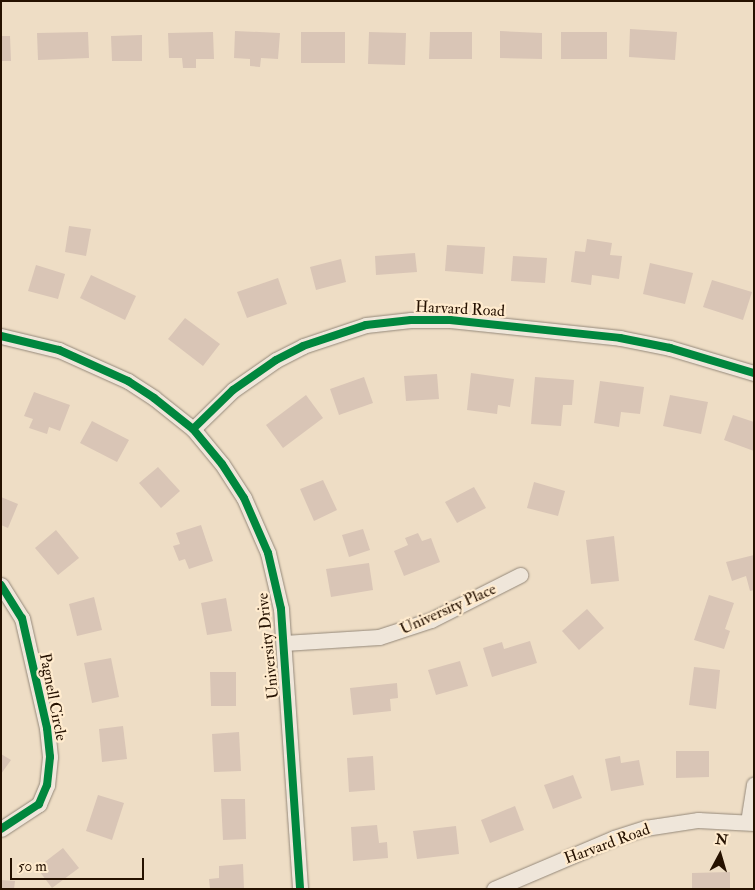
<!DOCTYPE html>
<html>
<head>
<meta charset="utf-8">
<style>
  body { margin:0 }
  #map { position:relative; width:755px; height:890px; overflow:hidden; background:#eeddc5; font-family:"IM FELL Double Pica",serif }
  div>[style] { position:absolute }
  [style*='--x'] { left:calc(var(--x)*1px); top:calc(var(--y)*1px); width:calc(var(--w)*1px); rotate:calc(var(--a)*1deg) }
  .building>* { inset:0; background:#d9c5b6 }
  .roads { filter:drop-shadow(0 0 1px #95897a) drop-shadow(0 0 1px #95897a) }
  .minor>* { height:15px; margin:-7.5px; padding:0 7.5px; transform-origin:7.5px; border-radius:7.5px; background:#efe6da }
  .cycleway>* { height:8px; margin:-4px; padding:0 4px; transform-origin:4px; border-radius:4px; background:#00873e }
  span { translate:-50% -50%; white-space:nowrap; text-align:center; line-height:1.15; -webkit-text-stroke:4.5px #ffebce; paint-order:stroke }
  .street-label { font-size:16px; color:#251100 }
  .frame { position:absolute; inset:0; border:2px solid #251100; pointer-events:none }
  .north { position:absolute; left:695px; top:830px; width:50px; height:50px; -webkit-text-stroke:4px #ffebce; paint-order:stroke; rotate:6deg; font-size:14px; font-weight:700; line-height:20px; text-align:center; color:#251100 }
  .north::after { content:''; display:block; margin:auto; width:18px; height:22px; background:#251100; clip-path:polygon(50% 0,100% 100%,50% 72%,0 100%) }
  .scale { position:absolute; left:10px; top:858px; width:134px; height:22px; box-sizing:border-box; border:2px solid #251100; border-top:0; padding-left:6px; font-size:15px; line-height:18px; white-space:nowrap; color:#251100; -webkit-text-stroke:4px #ffebce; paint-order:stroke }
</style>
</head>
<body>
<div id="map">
  <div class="building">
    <i style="clip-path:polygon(630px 29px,677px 32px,675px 60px,629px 57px)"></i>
    <i style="clip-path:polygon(235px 31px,280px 33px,278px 59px,261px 58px,260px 67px,250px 66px,250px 59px,234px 58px)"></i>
    <i style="clip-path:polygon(500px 31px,542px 33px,542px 59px,500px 58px)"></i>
    <i style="clip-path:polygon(88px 32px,89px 58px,38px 60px,37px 33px)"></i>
    <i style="clip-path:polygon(213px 32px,214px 59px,196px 59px,196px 68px,183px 68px,182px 58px,169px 58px,168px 33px)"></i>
    <i style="clip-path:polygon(301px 32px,345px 32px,345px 63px,301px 63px)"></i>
    <i style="clip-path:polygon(369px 32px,406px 33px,405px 65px,368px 64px)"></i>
    <i style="clip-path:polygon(430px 32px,472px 32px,472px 59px,429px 59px)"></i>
    <i style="clip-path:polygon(561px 32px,607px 32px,607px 59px,561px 59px)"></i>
    <i style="clip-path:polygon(142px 35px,142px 61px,112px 61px,111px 36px)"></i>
    <i style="clip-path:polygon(1px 36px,10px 36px,11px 61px,1px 61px)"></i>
    <i style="clip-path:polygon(69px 226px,91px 229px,86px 256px,65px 252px)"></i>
    <i style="clip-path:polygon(587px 239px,612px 243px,610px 255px,622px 256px,619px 279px,592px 275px,591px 285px,571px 282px,575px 251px,585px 252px)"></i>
    <i style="clip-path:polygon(447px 245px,485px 247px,483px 274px,445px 271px)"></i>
    <i style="clip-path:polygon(415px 253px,417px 272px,376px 275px,375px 256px)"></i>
    <i style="clip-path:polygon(513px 256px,547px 258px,545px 283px,511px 281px)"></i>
    <i style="clip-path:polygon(341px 259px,346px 282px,316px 290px,310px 267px)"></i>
    <i style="clip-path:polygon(650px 263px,693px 273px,685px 304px,643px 294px)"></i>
    <i style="clip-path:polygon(36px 265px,65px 274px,58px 299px,28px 291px)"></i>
    <i style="clip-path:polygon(91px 275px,136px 296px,125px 320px,80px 298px)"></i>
    <i style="clip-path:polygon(278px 278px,287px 304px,247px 318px,237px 292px)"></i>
    <i style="clip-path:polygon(712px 280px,752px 292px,743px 320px,703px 307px)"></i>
    <i style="clip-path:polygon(185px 318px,220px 344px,203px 366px,168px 339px)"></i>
    <i style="clip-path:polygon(471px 373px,514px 379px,510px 407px,498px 405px,497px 414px,467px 410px)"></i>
    <i style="clip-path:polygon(437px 374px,439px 399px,406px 401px,404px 376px)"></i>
    <i style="clip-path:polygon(364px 377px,373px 403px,339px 415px,330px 389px)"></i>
    <i style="clip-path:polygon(535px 377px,574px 380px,572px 405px,563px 405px,561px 426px,531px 424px)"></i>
    <i style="clip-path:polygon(600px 381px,644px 387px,640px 414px,621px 412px,619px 427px,594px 423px)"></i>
    <i style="clip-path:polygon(34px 392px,70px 405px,60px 431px,49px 427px,47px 434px,29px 428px,33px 419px,24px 416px)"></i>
    <i style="clip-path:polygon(306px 395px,323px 418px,283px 448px,266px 425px)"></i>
    <i style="clip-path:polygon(670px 395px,708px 402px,701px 434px,663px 426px)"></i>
    <i style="clip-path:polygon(733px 415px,754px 422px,754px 451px,724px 440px)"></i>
    <i style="clip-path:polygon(92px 421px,129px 440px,117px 462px,80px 443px)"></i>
    <i style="clip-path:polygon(158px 467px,180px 491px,161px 508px,139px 483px)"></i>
    <i style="clip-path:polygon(323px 480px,337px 510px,314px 521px,300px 489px)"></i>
    <i style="clip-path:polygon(534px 482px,565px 491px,558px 516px,527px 508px)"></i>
    <i style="clip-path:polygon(474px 487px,486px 508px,457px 523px,445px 502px)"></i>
    <i style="clip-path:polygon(1px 497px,18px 504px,8px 528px,1px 525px)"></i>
    <i style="clip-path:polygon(201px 525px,213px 561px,189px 569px,185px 559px,179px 561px,173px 546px,180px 544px,176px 533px)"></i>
    <i style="clip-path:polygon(363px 529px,370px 550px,349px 557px,342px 535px)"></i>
    <i style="clip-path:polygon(56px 530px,79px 558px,58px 575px,35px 548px)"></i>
    <i style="clip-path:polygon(418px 533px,422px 541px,431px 538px,440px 562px,404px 576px,394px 551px,408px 545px,405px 538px)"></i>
    <i style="clip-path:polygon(614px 536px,619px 581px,591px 584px,586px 540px)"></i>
    <i style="clip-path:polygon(754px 555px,754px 590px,750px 591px,746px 576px,732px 581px,726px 562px)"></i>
    <i style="clip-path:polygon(369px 563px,373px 590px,331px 597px,326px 569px)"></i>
    <i style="clip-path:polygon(709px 595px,734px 603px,725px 629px,730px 631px,724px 649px,694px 640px)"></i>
    <i style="clip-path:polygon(94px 597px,102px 630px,77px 636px,69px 604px)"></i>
    <i style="clip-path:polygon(226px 598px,232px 631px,207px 635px,201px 603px)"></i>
    <i style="clip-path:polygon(587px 609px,604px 628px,579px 650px,562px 631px)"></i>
    <i style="clip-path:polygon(530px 641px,537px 663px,492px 677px,483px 648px,502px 642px,504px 649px)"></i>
    <i style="clip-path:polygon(111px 658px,119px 697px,92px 703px,84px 663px)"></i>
    <i style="clip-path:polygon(460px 661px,468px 686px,436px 695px,428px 670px)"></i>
    <i style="clip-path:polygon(694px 667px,720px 670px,716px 709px,689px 705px)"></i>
    <i style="clip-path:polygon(210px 672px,236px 672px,236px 706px,211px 706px)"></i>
    <i style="clip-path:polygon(397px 683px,398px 698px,390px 699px,391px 711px,353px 715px,350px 688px)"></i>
    <i style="clip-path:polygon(123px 726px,127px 759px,102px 762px,99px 729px)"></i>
    <i style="clip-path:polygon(239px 732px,241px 771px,214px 772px,212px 734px)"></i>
    <i style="clip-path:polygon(676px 751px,709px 751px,709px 777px,676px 778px)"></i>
    <i style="clip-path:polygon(1px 754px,11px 760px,1px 774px)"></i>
    <i style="clip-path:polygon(373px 756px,375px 790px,349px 792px,347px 758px)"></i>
    <i style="clip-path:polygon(620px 756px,621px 763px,639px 760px,644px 785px,611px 791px,605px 759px)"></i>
    <i style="clip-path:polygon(573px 775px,582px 798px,553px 809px,544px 785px)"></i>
    <i style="clip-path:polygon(98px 795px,124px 803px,112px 840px,86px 831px)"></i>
    <i style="clip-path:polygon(221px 799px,245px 799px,246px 839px,223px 840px)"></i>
    <i style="clip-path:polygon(515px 806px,524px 830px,490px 843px,481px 820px)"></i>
    <i style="clip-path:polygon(377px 825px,379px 843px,387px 842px,388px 858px,353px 861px,351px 827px)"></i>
    <i style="clip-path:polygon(456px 826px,459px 854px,417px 859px,413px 831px)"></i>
    <i style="clip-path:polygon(63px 848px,79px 868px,52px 888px,37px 868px)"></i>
    <i style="clip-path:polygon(243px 864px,244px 889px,210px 889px,209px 879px,219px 878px,219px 866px)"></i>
    <i style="clip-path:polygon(730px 872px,730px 889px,692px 889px,692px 873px)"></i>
    <i style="clip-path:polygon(1px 880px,15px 881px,14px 889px,1px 889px)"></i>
  </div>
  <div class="roads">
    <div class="minor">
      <i style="--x:1;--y:336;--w:60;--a:13.6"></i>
      <i style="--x:59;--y:350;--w:76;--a:24.2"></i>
      <i style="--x:128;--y:381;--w:31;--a:33"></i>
      <i style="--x:154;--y:398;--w:50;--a:38.5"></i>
      <i style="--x:193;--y:429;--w:45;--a:50.4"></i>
      <i style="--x:222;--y:464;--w:40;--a:57.1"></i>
      <i style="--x:244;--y:498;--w:60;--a:66.4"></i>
      <i style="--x:268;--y:553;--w:57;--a:76.9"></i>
      <i style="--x:281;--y:609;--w:281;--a:86.1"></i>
      <i style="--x:193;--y:429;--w:56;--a:-44.3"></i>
      <i style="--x:233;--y:390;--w:52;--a:-34.9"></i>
      <i style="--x:276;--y:360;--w:30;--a:-27"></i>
      <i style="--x:303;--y:346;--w:66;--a:-18.4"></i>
      <i style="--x:366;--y:325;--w:45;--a:-6.3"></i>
      <i style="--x:411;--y:320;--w:39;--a:0"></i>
      <i style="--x:450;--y:320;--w:171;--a:6"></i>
      <i style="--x:620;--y:338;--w:51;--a:11.3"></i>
      <i style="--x:670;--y:348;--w:88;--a:16.6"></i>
      <i style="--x:1;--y:585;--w:39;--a:58"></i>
      <i style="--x:22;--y:618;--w:113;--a:77.2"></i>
      <i style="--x:47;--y:728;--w:29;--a:84"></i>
      <i style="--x:50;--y:757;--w:28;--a:96"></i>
      <i style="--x:47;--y:785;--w:21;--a:113"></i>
      <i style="--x:39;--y:804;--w:45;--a:146.7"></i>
      <i style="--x:284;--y:643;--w:95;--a:-3.6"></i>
      <i style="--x:379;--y:637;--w:55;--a:-18.1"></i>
      <i style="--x:431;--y:620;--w:100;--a:-26.8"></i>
      <i style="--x:748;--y:822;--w:38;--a:-81"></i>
      <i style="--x:494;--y:889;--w:130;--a:-23"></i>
      <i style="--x:614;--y:838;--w:33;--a:-18"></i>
      <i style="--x:645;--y:828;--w:54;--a:-8.6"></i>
      <i style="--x:698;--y:820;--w:56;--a:3.1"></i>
    </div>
  </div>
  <div class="cycleway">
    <i style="--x:1;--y:336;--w:60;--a:13.6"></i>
    <i style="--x:59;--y:350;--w:76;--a:24.2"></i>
    <i style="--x:128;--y:381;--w:31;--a:33"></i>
    <i style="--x:154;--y:398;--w:50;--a:38.5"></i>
    <i style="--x:193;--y:429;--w:45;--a:50.4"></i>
    <i style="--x:222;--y:464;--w:40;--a:57.1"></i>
    <i style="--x:244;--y:498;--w:60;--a:66.4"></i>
    <i style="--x:268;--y:553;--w:57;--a:76.9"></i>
    <i style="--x:281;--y:609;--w:281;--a:86.1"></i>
    <i style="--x:193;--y:429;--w:56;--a:-44.3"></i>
    <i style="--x:233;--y:390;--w:52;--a:-34.9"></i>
    <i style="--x:276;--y:360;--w:30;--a:-27"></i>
    <i style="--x:303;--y:346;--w:66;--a:-18.4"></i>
    <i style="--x:366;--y:325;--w:45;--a:-6.3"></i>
    <i style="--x:411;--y:320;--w:39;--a:0"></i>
    <i style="--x:450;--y:320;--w:171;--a:6"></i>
    <i style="--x:620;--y:338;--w:51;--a:11.3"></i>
    <i style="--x:670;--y:348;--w:88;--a:16.6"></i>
    <i style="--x:1;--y:585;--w:39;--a:58"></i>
    <i style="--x:22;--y:618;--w:113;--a:77.2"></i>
    <i style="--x:47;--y:728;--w:29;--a:84"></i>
    <i style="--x:50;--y:757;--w:28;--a:96"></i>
    <i style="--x:47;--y:785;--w:21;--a:113"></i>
    <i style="--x:39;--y:804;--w:45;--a:146.7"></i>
  </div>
  <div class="street-label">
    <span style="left:460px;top:309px;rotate:3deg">Harvard Road</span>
    <span style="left:448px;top:609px;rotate:-24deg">University Place</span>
    <span style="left:268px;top:646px;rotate:-96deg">University Drive</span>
    <span style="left:53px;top:697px;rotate:79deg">Pagnell Circle</span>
    <span style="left:607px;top:844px;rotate:-20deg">Harvard Road</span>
  </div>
  <div class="frame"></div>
  <div class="north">N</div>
  <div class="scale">50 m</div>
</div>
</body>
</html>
